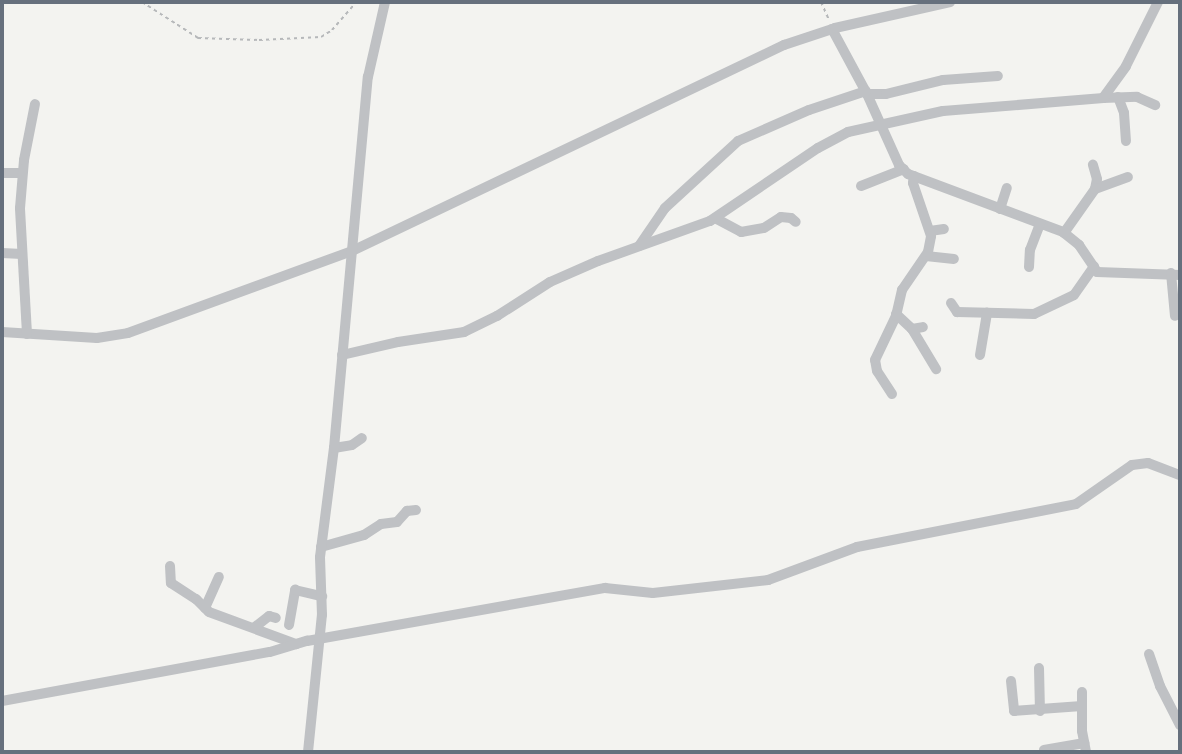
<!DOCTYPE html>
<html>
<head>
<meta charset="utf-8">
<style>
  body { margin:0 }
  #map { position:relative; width:1182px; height:754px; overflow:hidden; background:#f3f3f0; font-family:Roboto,sans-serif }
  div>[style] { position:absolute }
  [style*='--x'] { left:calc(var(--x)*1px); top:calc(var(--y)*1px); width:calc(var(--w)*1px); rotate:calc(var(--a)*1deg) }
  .path>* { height:2px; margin-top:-1px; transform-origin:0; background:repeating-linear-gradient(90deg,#b6b8ba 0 3.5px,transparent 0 7px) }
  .minor>* { height:10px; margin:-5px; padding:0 5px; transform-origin:5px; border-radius:5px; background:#bfc1c4 }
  span { translate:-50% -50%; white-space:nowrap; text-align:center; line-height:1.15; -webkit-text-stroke:7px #fff; paint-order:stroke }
  .frame { position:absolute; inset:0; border:4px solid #66707d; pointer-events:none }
</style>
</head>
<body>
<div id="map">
  <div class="path">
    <i style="--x:142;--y:2;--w:67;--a:32.7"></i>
    <i style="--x:198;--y:38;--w:61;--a:1.9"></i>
    <i style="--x:259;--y:40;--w:62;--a:-2.8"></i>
    <i style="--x:321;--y:37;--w:13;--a:-32"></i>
    <i style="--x:332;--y:30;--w:37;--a:-49"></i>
    <i style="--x:821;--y:2;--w:20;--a:66"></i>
  </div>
  <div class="minor">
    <i style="--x:832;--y:29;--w:74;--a:61.7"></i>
    <i style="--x:867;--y:94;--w:78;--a:65.7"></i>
    <i style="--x:899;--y:165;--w:13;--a:45"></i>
    <i style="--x:908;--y:174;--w:165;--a:20.5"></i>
    <i style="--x:1063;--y:232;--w:21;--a:39"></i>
    <i style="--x:1079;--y:245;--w:32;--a:56"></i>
    <i style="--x:1097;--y:272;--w:83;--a:2.1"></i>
    <i style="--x:867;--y:94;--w:19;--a:0"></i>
    <i style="--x:886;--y:94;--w:59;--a:-13.8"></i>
    <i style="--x:943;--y:80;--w:55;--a:-4.2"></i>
    <i style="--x:1118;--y:97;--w:17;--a:69"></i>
    <i style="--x:1124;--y:113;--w:28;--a:86"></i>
    <i style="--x:1103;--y:98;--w:34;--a:-2"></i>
    <i style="--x:1137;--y:97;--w:20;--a:24"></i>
    <i style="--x:2;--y:173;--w:20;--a:0"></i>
    <i style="--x:861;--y:186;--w:46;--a:-21.6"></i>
    <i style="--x:1095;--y:189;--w:35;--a:-20"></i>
    <i style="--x:1000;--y:209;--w:22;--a:-72"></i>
    <i style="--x:715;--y:218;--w:30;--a:28"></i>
    <i style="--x:741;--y:232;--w:23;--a:-10"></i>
    <i style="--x:764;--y:228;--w:20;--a:-33"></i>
    <i style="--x:781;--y:217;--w:10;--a:6"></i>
    <i style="--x:791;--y:218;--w:6;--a:39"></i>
    <i style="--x:930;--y:231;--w:14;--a:-8"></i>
    <i style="--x:1064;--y:233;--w:54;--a:-54.8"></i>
    <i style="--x:1095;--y:189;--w:10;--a:-79"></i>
    <i style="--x:1097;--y:179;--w:15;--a:-106"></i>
    <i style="--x:639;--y:246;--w:46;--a:-55.6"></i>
    <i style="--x:665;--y:208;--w:99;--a:-42.5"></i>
    <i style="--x:738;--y:141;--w:77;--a:-23.6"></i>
    <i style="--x:809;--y:110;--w:60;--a:-18.4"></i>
    <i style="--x:2;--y:253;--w:20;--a:3"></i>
    <i style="--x:926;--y:256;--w:28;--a:6"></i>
    <i style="--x:1029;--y:267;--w:17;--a:-87"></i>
    <i style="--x:1030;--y:250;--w:28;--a:-69"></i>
    <i style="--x:1171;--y:273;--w:43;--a:84.7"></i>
    <i style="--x:951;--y:303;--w:11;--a:56"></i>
    <i style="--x:957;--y:312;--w:77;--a:1.5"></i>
    <i style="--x:1034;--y:314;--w:44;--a:-25.4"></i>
    <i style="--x:1074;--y:295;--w:35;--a:-55"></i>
    <i style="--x:896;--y:314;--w:22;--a:43"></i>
    <i style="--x:912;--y:329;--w:11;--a:-10"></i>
    <i style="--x:912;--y:329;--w:47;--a:59"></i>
    <i style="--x:2;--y:332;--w:95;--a:3.6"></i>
    <i style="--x:97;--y:338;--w:31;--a:-9"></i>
    <i style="--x:128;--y:333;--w:239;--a:-20.1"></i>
    <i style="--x:352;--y:251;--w:479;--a:-25.5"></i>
    <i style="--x:784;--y:45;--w:54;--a:-18.4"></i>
    <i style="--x:835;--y:28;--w:118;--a:-12.7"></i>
    <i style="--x:27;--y:334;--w:126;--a:-93.2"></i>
    <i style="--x:20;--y:208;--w:48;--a:-85.2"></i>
    <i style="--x:24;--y:160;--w:57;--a:-78.9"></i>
    <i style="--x:342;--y:355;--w:57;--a:-13.1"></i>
    <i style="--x:398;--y:342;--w:67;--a:-8.6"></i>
    <i style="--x:464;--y:332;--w:37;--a:-26"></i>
    <i style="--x:497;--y:316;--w:63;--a:-32.7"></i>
    <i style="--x:550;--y:282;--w:52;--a:-23.6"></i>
    <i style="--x:598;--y:261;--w:119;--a:-19.7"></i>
    <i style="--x:710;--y:221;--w:130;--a:-34.1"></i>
    <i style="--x:818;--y:148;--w:34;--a:-28"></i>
    <i style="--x:848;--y:132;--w:97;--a:-12.5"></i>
    <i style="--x:943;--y:111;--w:161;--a:-4.6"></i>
    <i style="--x:1103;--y:98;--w:39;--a:-54"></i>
    <i style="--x:1126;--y:66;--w:72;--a:-63.4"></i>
    <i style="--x:980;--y:355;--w:43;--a:-80.5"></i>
    <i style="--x:892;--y:394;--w:27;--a:-123"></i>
    <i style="--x:877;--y:371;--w:11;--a:-100"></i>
    <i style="--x:875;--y:360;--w:49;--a:-64.5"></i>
    <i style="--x:896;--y:316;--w:27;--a:-77"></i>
    <i style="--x:902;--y:290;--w:46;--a:-55.6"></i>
    <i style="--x:928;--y:252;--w:16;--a:-79"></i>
    <i style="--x:931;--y:236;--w:56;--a:-108.8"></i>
    <i style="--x:913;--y:183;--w:7;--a:-82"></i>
    <i style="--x:334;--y:448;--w:18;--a:-9"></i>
    <i style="--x:352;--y:445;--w:12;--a:-35"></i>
    <i style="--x:321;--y:547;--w:45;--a:-15.6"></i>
    <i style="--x:364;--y:535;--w:20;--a:-33"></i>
    <i style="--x:381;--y:524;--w:16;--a:-7"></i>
    <i style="--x:397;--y:522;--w:15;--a:-48"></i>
    <i style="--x:407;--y:511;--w:9;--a:-6"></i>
    <i style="--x:170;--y:566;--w:17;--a:87"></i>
    <i style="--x:171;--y:583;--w:30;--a:33"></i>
    <i style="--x:196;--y:599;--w:18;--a:45"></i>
    <i style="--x:209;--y:612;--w:93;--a:20.2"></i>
    <i style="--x:205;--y:608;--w:34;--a:-66"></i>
    <i style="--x:289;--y:625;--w:36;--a:-80"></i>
    <i style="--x:295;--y:590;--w:28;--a:13"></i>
    <i style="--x:255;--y:627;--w:18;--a:-38"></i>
    <i style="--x:269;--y:616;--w:7;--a:16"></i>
    <i style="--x:1149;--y:654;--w:34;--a:71"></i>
    <i style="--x:1160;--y:686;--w:44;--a:62.9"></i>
    <i style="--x:1039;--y:668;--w:43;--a:88.7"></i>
    <i style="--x:1011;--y:681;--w:30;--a:84"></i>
    <i style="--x:1014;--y:711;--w:68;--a:-4.2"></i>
    <i style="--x:1082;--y:692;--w:39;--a:90"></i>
    <i style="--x:1082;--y:731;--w:21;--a:79"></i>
    <i style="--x:2;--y:701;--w:272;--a:-10.4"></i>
    <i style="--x:270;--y:652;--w:39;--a:-17"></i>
    <i style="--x:307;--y:641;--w:303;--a:-10.1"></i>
    <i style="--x:605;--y:588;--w:48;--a:5.9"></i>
    <i style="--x:653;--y:593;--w:116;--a:-6.4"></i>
    <i style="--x:768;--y:580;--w:95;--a:-20.3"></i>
    <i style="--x:857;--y:547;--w:223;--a:-11.1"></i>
    <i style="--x:1076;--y:504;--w:68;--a:-34.9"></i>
    <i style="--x:1132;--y:465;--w:16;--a:-7"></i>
    <i style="--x:1148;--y:463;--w:34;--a:21"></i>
    <i style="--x:1044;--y:750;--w:41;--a:-9.9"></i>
    <i style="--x:308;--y:752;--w:138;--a:-84.2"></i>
    <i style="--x:322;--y:615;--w:58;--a:-92"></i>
    <i style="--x:320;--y:557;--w:110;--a:-82.7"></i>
    <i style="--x:334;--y:448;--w:373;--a:-84.8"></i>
    <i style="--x:368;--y:77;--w:77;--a:-77.2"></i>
  </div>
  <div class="frame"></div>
</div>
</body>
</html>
